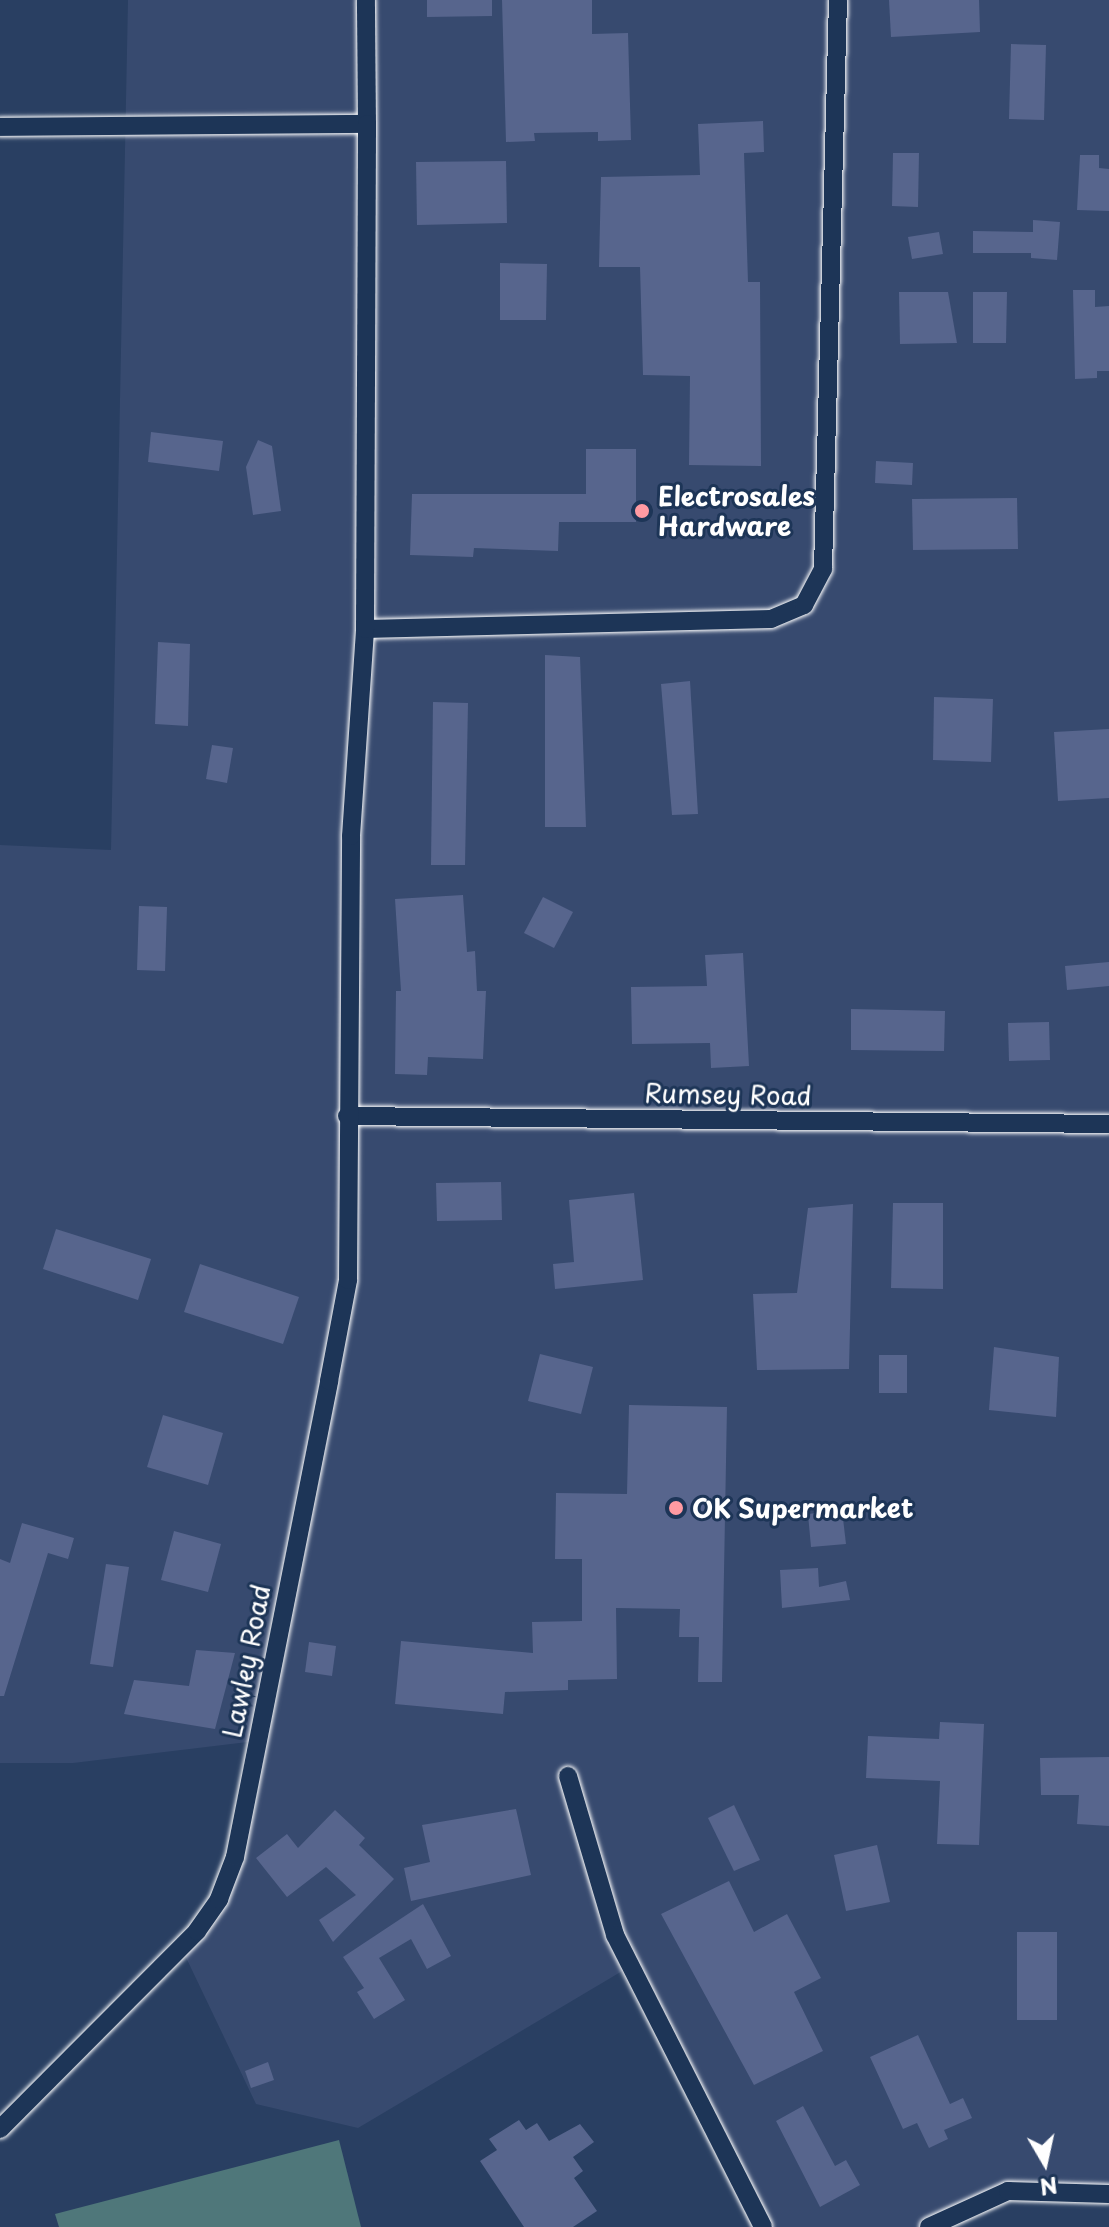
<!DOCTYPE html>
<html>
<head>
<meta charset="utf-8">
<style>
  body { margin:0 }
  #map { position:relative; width:1109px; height:2227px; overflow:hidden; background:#293f62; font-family:"Playpen Sans",sans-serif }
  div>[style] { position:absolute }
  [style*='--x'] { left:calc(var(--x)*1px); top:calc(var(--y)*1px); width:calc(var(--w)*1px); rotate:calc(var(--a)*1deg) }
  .built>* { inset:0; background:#374a6f }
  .green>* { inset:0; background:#4f777a }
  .building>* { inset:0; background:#57658d }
  .roads { filter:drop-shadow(0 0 2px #fff) drop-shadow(0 0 2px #fff) }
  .minor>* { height:18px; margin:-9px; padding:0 9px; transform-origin:9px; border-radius:9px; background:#1d3557 }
  .dots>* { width:22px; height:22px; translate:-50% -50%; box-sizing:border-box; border:4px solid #1d3557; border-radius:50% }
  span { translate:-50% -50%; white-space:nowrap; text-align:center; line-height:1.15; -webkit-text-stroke:6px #1d3557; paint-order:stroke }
  .poi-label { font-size:26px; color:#fff; font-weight:700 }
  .left { translate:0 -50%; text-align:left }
  .street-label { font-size:26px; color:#fff }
  .north { position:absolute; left:1005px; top:2123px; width:80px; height:80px; -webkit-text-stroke:6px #1d3557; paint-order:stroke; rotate:171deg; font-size:22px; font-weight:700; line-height:32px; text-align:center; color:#fff }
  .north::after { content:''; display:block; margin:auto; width:28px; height:36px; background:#fff; clip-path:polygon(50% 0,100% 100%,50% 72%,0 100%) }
</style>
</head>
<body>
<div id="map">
  <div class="built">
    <i style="clip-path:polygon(128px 0,1109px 0,1109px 2194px,1027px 2190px,929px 2227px,763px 2227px,629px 1967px,358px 2128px,256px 2104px,181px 1947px,219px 1899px,256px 1741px,73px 1763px,0 1763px,0 845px,111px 850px)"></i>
  </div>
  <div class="green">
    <i style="clip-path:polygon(339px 2140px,361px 2227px,59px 2227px,55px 2214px)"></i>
  </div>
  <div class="building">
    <i style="clip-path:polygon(427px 0,492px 0,492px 16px,427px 17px)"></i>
    <i style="clip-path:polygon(502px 0,592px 0,592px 34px,628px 33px,631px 140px,598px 141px,598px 132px,534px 133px,535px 141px,506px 142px)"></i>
    <i style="clip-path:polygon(889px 0,979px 0,980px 32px,891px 37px)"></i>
    <i style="clip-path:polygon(1011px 44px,1046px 45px,1044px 120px,1009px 119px)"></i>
    <i style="clip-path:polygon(763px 121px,764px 152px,744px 153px,748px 282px,760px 282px,761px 466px,689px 465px,690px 376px,643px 375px,640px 267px,599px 267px,601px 177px,700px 175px,698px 124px)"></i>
    <i style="clip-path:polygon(893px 153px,919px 153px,918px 207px,892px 206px)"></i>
    <i style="clip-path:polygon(1080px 155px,1099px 155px,1099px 168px,1109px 169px,1109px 211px,1077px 210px)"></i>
    <i style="clip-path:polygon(506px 161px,507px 223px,417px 225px,416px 162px)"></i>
    <i style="clip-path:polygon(1033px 220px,1060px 222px,1057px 260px,1031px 258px,1031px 253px,973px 253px,973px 231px,1033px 232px)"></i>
    <i style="clip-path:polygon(939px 232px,943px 254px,912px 259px,908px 237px)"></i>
    <i style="clip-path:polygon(500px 263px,547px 264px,546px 320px,500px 320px)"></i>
    <i style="clip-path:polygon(1073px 290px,1095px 290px,1095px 307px,1109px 306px,1109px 371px,1097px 371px,1097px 378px,1075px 379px)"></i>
    <i style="clip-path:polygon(899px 292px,948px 292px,957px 343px,900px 344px)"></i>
    <i style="clip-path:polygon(973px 292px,1007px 292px,1006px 343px,973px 343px)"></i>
    <i style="clip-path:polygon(151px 432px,223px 441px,219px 471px,148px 462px)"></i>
    <i style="clip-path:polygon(258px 440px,272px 446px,281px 511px,253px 515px,246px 467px)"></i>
    <i style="clip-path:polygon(586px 449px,636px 449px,636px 522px,559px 522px,558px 551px,474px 548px,473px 557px,410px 555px,412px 494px,586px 494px)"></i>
    <i style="clip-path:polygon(876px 461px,913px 463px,912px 485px,875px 483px)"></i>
    <i style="clip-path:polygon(1017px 498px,1018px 549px,913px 550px,912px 499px)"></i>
    <i style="clip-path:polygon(158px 642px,190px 644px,188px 726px,155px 724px)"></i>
    <i style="clip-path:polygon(545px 655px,580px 657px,586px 827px,545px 827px)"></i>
    <i style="clip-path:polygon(690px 681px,698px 814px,672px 815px,661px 684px)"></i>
    <i style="clip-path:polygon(934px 697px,993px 699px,991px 762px,933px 760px)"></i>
    <i style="clip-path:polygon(433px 702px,468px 703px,465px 865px,431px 865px)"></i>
    <i style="clip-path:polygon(1109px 729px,1109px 798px,1058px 801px,1054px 732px)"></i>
    <i style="clip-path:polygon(212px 745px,233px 748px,227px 783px,206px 779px)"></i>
    <i style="clip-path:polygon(463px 895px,467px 952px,475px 951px,477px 991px,486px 991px,483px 1059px,428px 1057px,427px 1075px,395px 1074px,396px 991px,401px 991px,395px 899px)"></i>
    <i style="clip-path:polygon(543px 897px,573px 912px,554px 948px,524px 933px)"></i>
    <i style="clip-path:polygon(139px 906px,167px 907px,165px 971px,137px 970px)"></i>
    <i style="clip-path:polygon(743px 953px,749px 1066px,711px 1068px,710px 1043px,632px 1044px,631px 987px,707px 986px,705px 955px)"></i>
    <i style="clip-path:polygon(1109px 962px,1109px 986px,1067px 990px,1065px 966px)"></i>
    <i style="clip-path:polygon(851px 1009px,945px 1011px,944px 1051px,851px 1050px)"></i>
    <i style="clip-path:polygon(1049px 1022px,1050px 1060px,1009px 1061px,1008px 1023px)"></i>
    <i style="clip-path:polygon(501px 1182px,502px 1220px,437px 1221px,436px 1183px)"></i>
    <i style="clip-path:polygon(634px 1193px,643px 1280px,555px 1289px,553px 1264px,574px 1262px,569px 1200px)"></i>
    <i style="clip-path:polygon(893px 1203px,943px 1203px,943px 1289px,891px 1288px)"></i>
    <i style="clip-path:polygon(853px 1204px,849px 1369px,757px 1370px,753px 1294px,797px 1293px,808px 1208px)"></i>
    <i style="clip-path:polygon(56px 1229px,151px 1259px,138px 1300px,43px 1269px)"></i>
    <i style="clip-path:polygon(200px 1264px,299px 1297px,283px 1344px,184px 1312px)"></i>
    <i style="clip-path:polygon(994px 1347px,1059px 1357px,1056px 1417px,989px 1410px)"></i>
    <i style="clip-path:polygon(540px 1354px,593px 1367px,581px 1414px,528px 1401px)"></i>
    <i style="clip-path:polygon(879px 1355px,907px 1355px,907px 1393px,879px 1393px)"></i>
    <i style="clip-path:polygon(629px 1405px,727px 1407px,722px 1682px,698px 1682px,699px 1637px,679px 1637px,680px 1609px,616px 1608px,617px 1679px,568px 1680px,568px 1690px,505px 1692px,503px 1714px,395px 1704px,401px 1641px,533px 1653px,532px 1622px,582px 1621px,582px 1559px,555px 1559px,556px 1493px,627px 1494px)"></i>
    <i style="clip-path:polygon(163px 1415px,223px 1433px,208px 1485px,147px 1467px)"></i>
    <i style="clip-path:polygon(842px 1510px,846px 1544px,811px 1547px,808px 1514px)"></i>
    <i style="clip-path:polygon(22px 1523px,74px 1538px,68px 1559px,48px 1553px,4px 1696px,0 1696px,0 1559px,10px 1563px)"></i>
    <i style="clip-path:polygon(174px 1531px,221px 1544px,208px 1592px,161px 1580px)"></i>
    <i style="clip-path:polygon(106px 1564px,129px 1567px,113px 1667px,90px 1664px)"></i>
    <i style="clip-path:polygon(818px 1568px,819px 1587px,846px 1581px,850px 1600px,782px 1608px,780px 1570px)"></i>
    <i style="clip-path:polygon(309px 1642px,336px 1646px,332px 1676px,305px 1672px)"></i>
    <i style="clip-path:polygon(196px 1650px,235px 1653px,215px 1729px,124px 1714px,134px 1680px,189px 1686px)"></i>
    <i style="clip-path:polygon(940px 1722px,984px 1724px,979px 1845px,937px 1844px,940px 1781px,866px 1778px,868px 1736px,939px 1739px)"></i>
    <i style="clip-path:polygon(1109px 1757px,1109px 1826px,1077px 1824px,1079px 1795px,1041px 1795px,1040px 1758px)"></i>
    <i style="clip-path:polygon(734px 1805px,760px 1860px,734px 1871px,708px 1818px)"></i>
    <i style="clip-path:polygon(516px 1809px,531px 1875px,411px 1901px,404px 1868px,430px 1862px,422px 1825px)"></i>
    <i style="clip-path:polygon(335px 1810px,365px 1838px,359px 1845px,394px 1879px,333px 1942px,319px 1920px,356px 1895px,326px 1867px,287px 1897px,256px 1858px,287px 1834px,298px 1848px)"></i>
    <i style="clip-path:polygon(877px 1845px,890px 1902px,846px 1911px,834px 1855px)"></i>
    <i style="clip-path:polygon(729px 1881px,754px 1932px,787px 1914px,821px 1978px,794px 1992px,823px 2051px,754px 2085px,661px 1914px)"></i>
    <i style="clip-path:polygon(423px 1904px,451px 1956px,427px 1969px,411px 1939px,379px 1958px,405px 2000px,374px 2019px,357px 1992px,364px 1988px,343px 1957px)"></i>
    <i style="clip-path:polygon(1017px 1932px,1057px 1932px,1057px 2020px,1017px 2020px)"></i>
    <i style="clip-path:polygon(918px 2035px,950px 2104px,963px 2098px,972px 2118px,944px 2130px,948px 2139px,929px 2148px,917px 2123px,903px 2129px,870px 2057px)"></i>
    <i style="clip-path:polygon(268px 2062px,274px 2080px,251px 2088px,245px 2071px)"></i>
    <i style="clip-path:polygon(803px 2106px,835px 2166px,846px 2160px,860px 2185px,820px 2207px,776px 2121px)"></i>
    <i style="clip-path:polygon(519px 2120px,526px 2130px,537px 2123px,549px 2141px,580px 2124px,594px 2142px,573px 2157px,583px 2171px,574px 2178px,597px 2211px,573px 2227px,524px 2227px,480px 2161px,497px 2150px,489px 2139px)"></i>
  </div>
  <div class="roads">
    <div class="minor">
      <i style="--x:0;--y:127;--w:367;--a:-0.5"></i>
      <i style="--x:367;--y:124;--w:124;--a:-90.5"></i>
      <i style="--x:365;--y:629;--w:406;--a:-1.4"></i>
      <i style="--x:771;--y:619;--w:36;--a:-23"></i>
      <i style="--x:804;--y:605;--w:41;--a:-62.2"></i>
      <i style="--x:823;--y:569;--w:569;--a:-88.49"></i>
      <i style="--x:347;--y:1116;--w:762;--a:0.6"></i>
      <i style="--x:568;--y:1776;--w:166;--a:73.5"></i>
      <i style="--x:615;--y:1935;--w:327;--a:63.1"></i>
      <i style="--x:0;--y:2129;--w:279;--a:-45.1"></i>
      <i style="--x:197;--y:1931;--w:39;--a:-55"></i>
      <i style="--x:219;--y:1899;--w:45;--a:-69.1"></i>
      <i style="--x:235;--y:1857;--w:485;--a:-78.8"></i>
      <i style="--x:329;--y:1381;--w:103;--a:-79.3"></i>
      <i style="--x:348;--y:1280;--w:444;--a:-89.6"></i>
      <i style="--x:351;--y:836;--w:207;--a:-86.1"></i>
      <i style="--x:365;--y:629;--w:505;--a:-89.77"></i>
      <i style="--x:929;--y:2227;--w:87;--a:-24.5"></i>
      <i style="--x:1008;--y:2191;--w:101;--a:1.7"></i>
    </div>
  </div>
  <div class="dots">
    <i style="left:642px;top:511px;background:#ff9aa2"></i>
    <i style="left:676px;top:1508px;background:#ff9aa2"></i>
  </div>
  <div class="poi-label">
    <span class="left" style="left:658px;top:511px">Electrosales<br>Hardware</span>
    <span class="left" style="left:692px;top:1508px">OK Supermarket</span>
  </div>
  <div class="street-label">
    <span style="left:728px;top:1094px;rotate:1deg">Rumsey Road</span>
    <span style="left:246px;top:1661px;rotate:-79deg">Lawley Road</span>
  </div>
  <div class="north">N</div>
</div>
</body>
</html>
